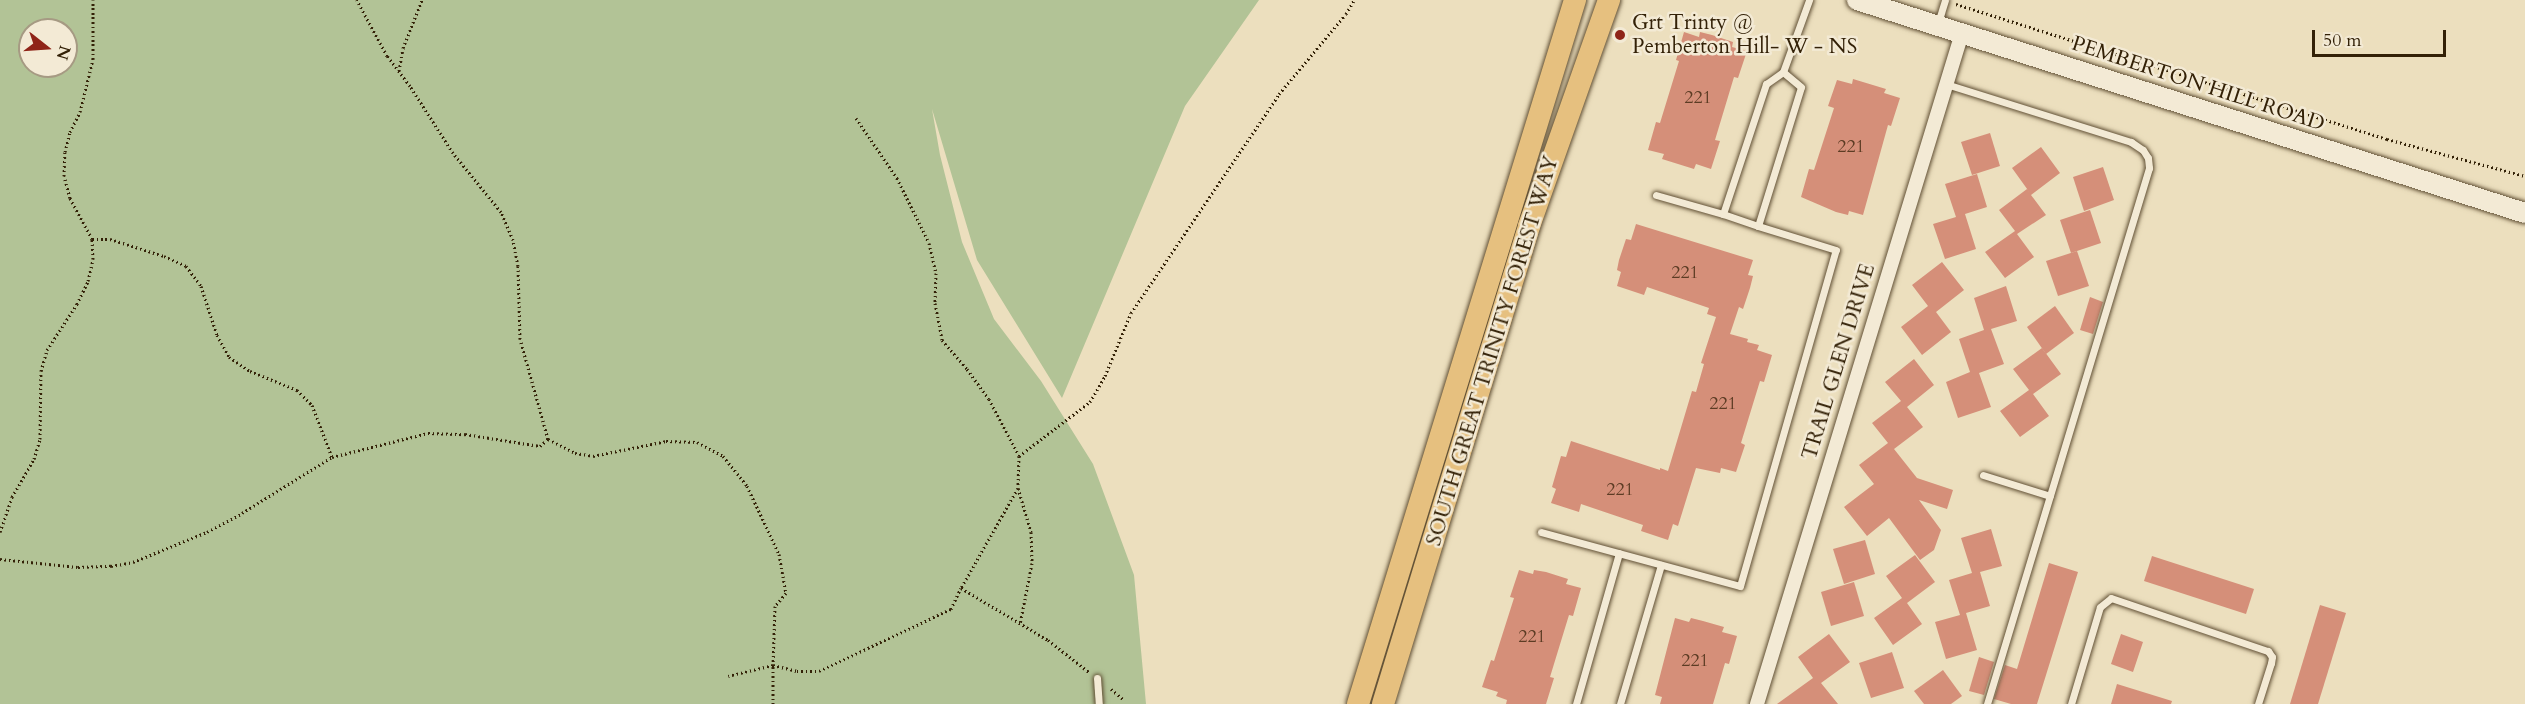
<!DOCTYPE html>
<html>
<head>
<meta charset="utf-8">
<style>
  body { margin:0 }
  #map { position:relative; width:2525px; height:704px; overflow:hidden; background:#ecdfbe; font-family:Cardo,serif }
  div>[style] { position:absolute }
  [style*='--x'] { left:calc(var(--x)*1px); top:calc(var(--y)*1px); width:calc(var(--w)*1px); rotate:calc(var(--a)*1deg) }
  .green>* { inset:0; background:#b2c396 }
  .building>* { inset:0; background:#d58f79 }
  .path>* { height:3px; margin-top:-1.5px; transform-origin:0; background:repeating-linear-gradient(90deg,#332107 0 1.5px,transparent 0 4.5px) }
  .roads { filter:drop-shadow(0 0 2px #615035) drop-shadow(0 0 2px #615035) }
  .lane>* { height:7px; margin:-3.5px; padding:0 3.5px; transform-origin:3.5px; border-radius:3.5px; background:#f3ead5 }
  .street>* { height:14px; margin:-7px; padding:0 7px; transform-origin:7px; border-radius:7px; background:#f3ead5 }
  .secondary>* { height:20px; margin:-10px; padding:0 10px; transform-origin:10px; border-radius:10px; background:#f3ead5 }
  .primary>* { height:22px; margin:-11px; padding:0 11px; transform-origin:11px; border-radius:11px; background:#e6c07f }
  .dots>* { width:16px; height:16px; translate:-50% -50%; box-sizing:border-box; border:3px solid #f3ead5; border-radius:50% }
  span { translate:-50% -50%; white-space:nowrap; text-align:center; line-height:1.15; -webkit-text-stroke:5px #f3ead5; paint-order:stroke }
  .number-label { font-size:18px; color:#5c3c24 }
  .number-label span { -webkit-text-stroke-width:0 }
  .poi-label { font-size:21px; color:#332107 }
  .left { translate:0 -50%; text-align:left }
  .street-label { font-size:21px; color:#332107 }
  .north { position:absolute; left:18px; top:18px; width:60px; height:60px; box-sizing:border-box; background:#f3ead5; border:2px solid #a69a83; border-radius:50%; rotate:107deg; font-size:16px; font-weight:700; line-height:24px; text-align:center; color:#332107 }
  .north::after { content:''; display:block; margin:auto; width:21px; height:27px; background:#8f2418; clip-path:polygon(50% 0,100% 100%,50% 72%,0 100%) }
  .scale { position:absolute; left:2312px; top:30px; width:134px; height:27px; box-sizing:border-box; border:3px solid #332107; border-top:0; padding-left:8px; font-size:18px; line-height:21px; white-space:nowrap; color:#332107; -webkit-text-stroke:4px #f3ead5; paint-order:stroke }
</style>
</head>
<body>
<div id="map">
  <div class="green">
    <i style="clip-path:polygon(evenodd,0 0,1259px 0,1185px 106px,1062px 398px,977px 260px,932px 109px,940px 155px,962px 242px,994px 319px,1041px 381px,1093px 464px,1134px 575px,1146px 704px,0 704px,0 0,30px 30px,66px 30px,66px 66px,30px 66px,30px 30px)"></i>
  </div>
  <div class="building">
    <i style="clip-path:polygon(1684px 32px,1699px 37px,1700px 32px,1712px 35px,1733px 42px,1732px 47px,1747px 51px,1738px 78px,1734px 77px,1715px 140px,1720px 141px,1711px 169px,1696px 164px,1694px 169px,1662px 159px,1664px 154px,1648px 150px,1656px 122px,1660px 123px,1679px 61px,1676px 60px)"></i>
    <i style="clip-path:polygon(1853px 79px,1886px 89px,1884px 93px,1900px 98px,1891px 126px,1888px 125px,1863px 215px,1849px 211px,1848px 215px,1836px 212px,1801px 197px,1809px 169px,1814px 170px,1834px 108px,1828px 106px,1837px 80px,1852px 84px)"></i>
    <i style="clip-path:polygon(1990px 133px,2000px 166px,1972px 175px,1961px 142px)"></i>
    <i style="clip-path:polygon(2041px 147px,2060px 173px,2031px 195px,2046px 215px,2017px 234px,2034px 257px,2005px 278px,1985px 252px,2015px 231px,1999px 210px,2027px 189px,2030px 193px,2012px 168px)"></i>
    <i style="clip-path:polygon(2103px 167px,2114px 200px,2084px 211px,2073px 177px)"></i>
    <i style="clip-path:polygon(1977px 174px,1987px 207px,1965px 214px,1976px 249px,1945px 259px,1933px 224px,1956px 217px,1945px 184px)"></i>
    <i style="clip-path:polygon(2090px 210px,2101px 243px,2071px 253px,2060px 220px)"></i>
    <i style="clip-path:polygon(1636px 224px,1753px 260px,1748px 275px,1753px 276px,1750px 288px,1743px 309px,1739px 307px,1730px 334px,1748px 339px,1747px 342px,1759px 345px,1757px 350px,1772px 355px,1764px 382px,1760px 381px,1741px 443px,1745px 445px,1736px 472px,1721px 468px,1720px 473px,1696px 468px,1678px 526px,1673px 524px,1668px 540px,1641px 531px,1643px 525px,1581px 504px,1579px 512px,1551px 503px,1556px 489px,1552px 487px,1561px 456px,1566px 457px,1571px 441px,1660px 470px,1660px 468px,1668px 471px,1692px 391px,1696px 392px,1704px 364px,1701px 363px,1716px 317px,1707px 314px,1709px 308px,1647px 287px,1644px 295px,1617px 286px,1621px 272px,1617px 270px,1619px 260px,1626px 239px,1631px 240px)"></i>
    <i style="clip-path:polygon(2077px 251px,2089px 286px,2058px 296px,2046px 261px)"></i>
    <i style="clip-path:polygon(1942px 262px,1964px 290px,1936px 312px,1951px 332px,1922px 355px,1901px 327px,1928px 306px,1912px 285px)"></i>
    <i style="clip-path:polygon(2006px 286px,2017px 321px,1991px 329px,2004px 364px,1979px 373px,1991px 407px,1958px 418px,1946px 382px,1970px 372px,1959px 339px,1984px 330px,1974px 298px)"></i>
    <i style="clip-path:polygon(2090px 297px,2103px 302px,2093px 334px,2080px 330px)"></i>
    <i style="clip-path:polygon(2055px 306px,2074px 333px,2046px 354px,2027px 327px)"></i>
    <i style="clip-path:polygon(2042px 348px,2061px 374px,2033px 394px,2049px 416px,2020px 437px,2000px 411px,2029px 390px,2013px 369px)"></i>
    <i style="clip-path:polygon(1914px 359px,1934px 385px,1907px 407px,1923px 427px,1894px 449px,1917px 478px,1953px 490px,1947px 509px,1919px 500px,1941px 530px,1934px 550px,1920px 560px,1889px 518px,1867px 536px,1844px 507px,1874px 484px,1859px 465px,1888px 443px,1872px 423px,1901px 401px,1885px 382px)"></i>
    <i style="clip-path:polygon(1991px 529px,2002px 566px,1980px 572px,1990px 606px,1966px 613px,1977px 650px,1946px 659px,1935px 622px,1960px 615px,1949px 580px,1972px 573px,1961px 538px)"></i>
    <i style="clip-path:polygon(1865px 540px,1875px 574px,1844px 584px,1833px 549px)"></i>
    <i style="clip-path:polygon(1915px 555px,1935px 582px,1907px 603px,1922px 624px,1893px 645px,1874px 618px,1902px 598px,1886px 576px)"></i>
    <i style="clip-path:polygon(2152px 556px,2254px 589px,2246px 614px,2144px 581px)"></i>
    <i style="clip-path:polygon(2049px 563px,2078px 572px,2037px 704px,2011px 704px,1994px 699px,2005px 665px,2017px 669px)"></i>
    <i style="clip-path:polygon(1519px 570px,1533px 574px,1534px 570px,1546px 572px,1568px 579px,1566px 584px,1581px 588px,1573px 616px,1569px 615px,1550px 677px,1554px 678px,1546px 704px,1506px 704px,1507px 700px,1496px 696px,1498px 692px,1482px 687px,1491px 660px,1494px 661px,1514px 598px,1510px 597px)"></i>
    <i style="clip-path:polygon(1854px 582px,1864px 616px,1831px 626px,1821px 592px)"></i>
    <i style="clip-path:polygon(2320px 605px,2346px 613px,2318px 704px,2290px 704px)"></i>
    <i style="clip-path:polygon(1675px 618px,1689px 622px,1691px 618px,1703px 621px,1724px 627px,1722px 632px,1737px 636px,1729px 664px,1725px 663px,1713px 704px,1660px 704px,1662px 697px,1655px 695px)"></i>
    <i style="clip-path:polygon(1829px 634px,1850px 662px,1821px 683px,1838px 704px,1777px 704px,1813px 678px,1798px 657px)"></i>
    <i style="clip-path:polygon(2121px 634px,2143px 642px,2133px 672px,2111px 664px)"></i>
    <i style="clip-path:polygon(1892px 652px,1904px 688px,1871px 698px,1859px 663px)"></i>
    <i style="clip-path:polygon(1979px 657px,1994px 662px,1984px 695px,1969px 691px)"></i>
    <i style="clip-path:polygon(1943px 670px,1962px 696px,1951px 704px,1924px 704px,1914px 691px)"></i>
    <i style="clip-path:polygon(2117px 684px,2172px 701px,2171px 704px,2111px 704px)"></i>
  </div>
  <div class="path">
    <i style="--x:1956;--y:4;--w:452;--a:17.4"></i>
    <i style="--x:2387;--y:139;--w:143;--a:15"></i>
    <i style="--x:399;--y:71;--w:23;--a:-80"></i>
    <i style="--x:403;--y:48;--w:52;--a:-68.4"></i>
    <i style="--x:856;--y:118;--w:73;--a:55.7"></i>
    <i style="--x:897;--y:178;--w:72;--a:63.8"></i>
    <i style="--x:929;--y:243;--w:31;--a:77"></i>
    <i style="--x:936;--y:273;--w:30;--a:92"></i>
    <i style="--x:935;--y:303;--w:38;--a:79"></i>
    <i style="--x:942;--y:340;--w:38;--a:49"></i>
    <i style="--x:967;--y:369;--w:37;--a:54"></i>
    <i style="--x:989;--y:399;--w:64;--a:62.2"></i>
    <i style="--x:1019;--y:456;--w:32;--a:92"></i>
    <i style="--x:1018;--y:488;--w:115;--a:119.7"></i>
    <i style="--x:961;--y:588;--w:101;--a:30.9"></i>
    <i style="--x:1048;--y:640;--w:52;--a:38"></i>
    <i style="--x:92;--y:239;--w:18;--a:0"></i>
    <i style="--x:110;--y:239;--w:57;--a:17.5"></i>
    <i style="--x:164;--y:256;--w:24;--a:24"></i>
    <i style="--x:186;--y:266;--w:25;--a:53"></i>
    <i style="--x:201;--y:286;--w:52;--a:71.9"></i>
    <i style="--x:217;--y:335;--w:25;--a:61"></i>
    <i style="--x:229;--y:357;--w:25;--a:34"></i>
    <i style="--x:250;--y:371;--w:51;--a:22"></i>
    <i style="--x:297;--y:390;--w:21;--a:45"></i>
    <i style="--x:312;--y:405;--w:56;--a:69"></i>
    <i style="--x:332;--y:457;--w:99;--a:-14"></i>
    <i style="--x:428;--y:433;--w:37;--a:2"></i>
    <i style="--x:465;--y:434;--w:76;--a:9.1"></i>
    <i style="--x:540;--y:446;--w:11;--a:-41"></i>
    <i style="--x:548;--y:439;--w:104;--a:-105.6"></i>
    <i style="--x:520;--y:339;--w:73;--a:-91.6"></i>
    <i style="--x:518;--y:266;--w:26;--a:-101"></i>
    <i style="--x:513;--y:240;--w:30;--a:-113"></i>
    <i style="--x:501;--y:212;--w:76;--a:-129.1"></i>
    <i style="--x:453;--y:153;--w:80;--a:-122.7"></i>
    <i style="--x:410;--y:86;--w:38;--a:-127"></i>
    <i style="--x:387;--y:56;--w:64;--a:-118.2"></i>
    <i style="--x:548;--y:439;--w:30;--a:27"></i>
    <i style="--x:575;--y:453;--w:18;--a:9"></i>
    <i style="--x:593;--y:456;--w:75;--a:-11.6"></i>
    <i style="--x:666;--y:441;--w:31;--a:2"></i>
    <i style="--x:697;--y:442;--w:30;--a:28"></i>
    <i style="--x:723;--y:456;--w:38;--a:51"></i>
    <i style="--x:747;--y:486;--w:75;--a:64.8"></i>
    <i style="--x:779;--y:554;--w:40;--a:80"></i>
    <i style="--x:786;--y:593;--w:17;--a:130"></i>
    <i style="--x:775;--y:606;--w:59;--a:91.9"></i>
    <i style="--x:773;--y:665;--w:46;--a:166.3"></i>
    <i style="--x:1019;--y:456;--w:89;--a:-37.3"></i>
    <i style="--x:1090;--y:402;--w:30;--a:-60"></i>
    <i style="--x:1105;--y:376;--w:68;--a:-67.6"></i>
    <i style="--x:1131;--y:313;--w:264;--a:-55.9"></i>
    <i style="--x:1279;--y:94;--w:104;--a:-50.1"></i>
    <i style="--x:1346;--y:14;--w:16;--a:-60"></i>
    <i style="--x:1018;--y:488;--w:46;--a:73.5"></i>
    <i style="--x:1031;--y:532;--w:31;--a:88"></i>
    <i style="--x:1032;--y:563;--w:62;--a:101.1"></i>
    <i style="--x:0;--y:532;--w:37;--a:-71"></i>
    <i style="--x:12;--y:497;--w:44;--a:-59.9"></i>
    <i style="--x:34;--y:459;--w:21;--a:-73"></i>
    <i style="--x:40;--y:439;--w:68;--a:-89.2"></i>
    <i style="--x:41;--y:371;--w:22;--a:-74"></i>
    <i style="--x:47;--y:350;--w:55;--a:-56.9"></i>
    <i style="--x:77;--y:304;--w:25;--a:-64"></i>
    <i style="--x:88;--y:281;--w:23;--a:-77"></i>
    <i style="--x:93;--y:259;--w:20;--a:-93"></i>
    <i style="--x:92;--y:239;--w:47;--a:-118.2"></i>
    <i style="--x:70;--y:198;--w:23;--a:-105"></i>
    <i style="--x:64;--y:176;--w:24;--a:-88"></i>
    <i style="--x:65;--y:152;--w:21;--a:-76"></i>
    <i style="--x:70;--y:132;--w:22;--a:-63"></i>
    <i style="--x:80;--y:112;--w:55;--a:-76.2"></i>
    <i style="--x:93;--y:59;--w:59;--a:-90"></i>
    <i style="--x:0;--y:559;--w:78;--a:5.9"></i>
    <i style="--x:78;--y:567;--w:33;--a:-2"></i>
    <i style="--x:111;--y:566;--w:22;--a:-10"></i>
    <i style="--x:133;--y:562;--w:80;--a:-22.1"></i>
    <i style="--x:207;--y:532;--w:40;--a:-28"></i>
    <i style="--x:242;--y:513;--w:106;--a:-31.9"></i>
    <i style="--x:1111;--y:689;--w:17;--a:40"></i>
    <i style="--x:773;--y:704;--w:39;--a:-90"></i>
    <i style="--x:773;--y:665;--w:25;--a:14"></i>
    <i style="--x:797;--y:671;--w:22;--a:0"></i>
    <i style="--x:819;--y:671;--w:146;--a:-25.2"></i>
    <i style="--x:951;--y:609;--w:23;--a:-65"></i>
  </div>
  <div class="roads">
    <div class="lane">
      <i style="--x:1938;--y:23;--w:24;--a:-73"></i>
      <i style="--x:1946;--y:84;--w:194;--a:17.4"></i>
      <i style="--x:2131;--y:142;--w:14;--a:34"></i>
      <i style="--x:2143;--y:150;--w:9;--a:58"></i>
      <i style="--x:2148;--y:158;--w:10;--a:84"></i>
      <i style="--x:2149;--y:168;--w:560;--a:106.82"></i>
      <i style="--x:1656;--y:195;--w:70;--a:15.8"></i>
      <i style="--x:1758;--y:226;--w:37;--a:-161"></i>
      <i style="--x:1723;--y:214;--w:137;--a:-71.7"></i>
      <i style="--x:1766;--y:84;--w:21;--a:-35"></i>
      <i style="--x:1983;--y:475;--w:70;--a:17.4"></i>
      <i style="--x:1541;--y:532;--w:206;--a:15.2"></i>
      <i style="--x:1740;--y:586;--w:349;--a:-74.1"></i>
      <i style="--x:1836;--y:250;--w:82;--a:-162.9"></i>
      <i style="--x:1758;--y:226;--w:145;--a:-72.8"></i>
      <i style="--x:1801;--y:87;--w:23;--a:-140"></i>
      <i style="--x:1783;--y:72;--w:77;--a:-70.1"></i>
      <i style="--x:1097;--y:678;--w:26;--a:86"></i>
      <i style="--x:1576;--y:704;--w:157;--a:-74.1"></i>
      <i style="--x:1620;--y:704;--w:145;--a:-73.6"></i>
      <i style="--x:2071;--y:704;--w:101;--a:-73.4"></i>
      <i style="--x:2100;--y:607;--w:14;--a:-39"></i>
      <i style="--x:2111;--y:598;--w:166;--a:18.7"></i>
      <i style="--x:2268;--y:651;--w:7;--a:56"></i>
      <i style="--x:2272;--y:657;--w:6;--a:99"></i>
      <i style="--x:2271;--y:663;--w:43;--a:107.6"></i>
    </div>
    <div class="street">
      <i style="--x:1757;--y:704;--w:702;--a:-73.01"></i>
    </div>
    <div class="secondary">
      <i style="--x:1857;--y:0;--w:701;--a:17.69"></i>
    </div>
    <div class="primary">
      <i style="--x:1358;--y:704;--w:737;--a:-72.87"></i>
      <i style="--x:1383;--y:704;--w:500;--a:-73"></i>
      <i style="--x:1529;--y:226;--w:240;--a:-70.5"></i>
    </div>
  </div>
  <div class="dots">
    <i style="left:1620px;top:35px;background:#8f2418"></i>
  </div>
  <div class="number-label">
    <span style="left:1698px;top:98px">221</span>
    <span style="left:1851px;top:147px">221</span>
    <span style="left:1685px;top:273px">221</span>
    <span style="left:1723px;top:404px">221</span>
    <span style="left:1620px;top:490px">221</span>
    <span style="left:1532px;top:637px">221</span>
    <span style="left:1695px;top:661px">221</span>
  </div>
  <div class="poi-label">
    <span class="left" style="left:1632px;top:35px">Grt Trinty @<br>Pemberton Hill- W - NS</span>
  </div>
  <div class="street-label">
    <span style="left:2198px;top:84px;rotate:18deg">PEMBERTON HILL ROAD</span>
    <span style="left:1493px;top:351px;rotate:-73deg">SOUTH GREAT TRINITY FOREST WAY</span>
    <span style="left:1839px;top:362px;rotate:-73deg">TRAIL GLEN DRIVE</span>
  </div>
  <div class="north">N</div>
  <div class="scale">50 m</div>
</div>
</body>
</html>
